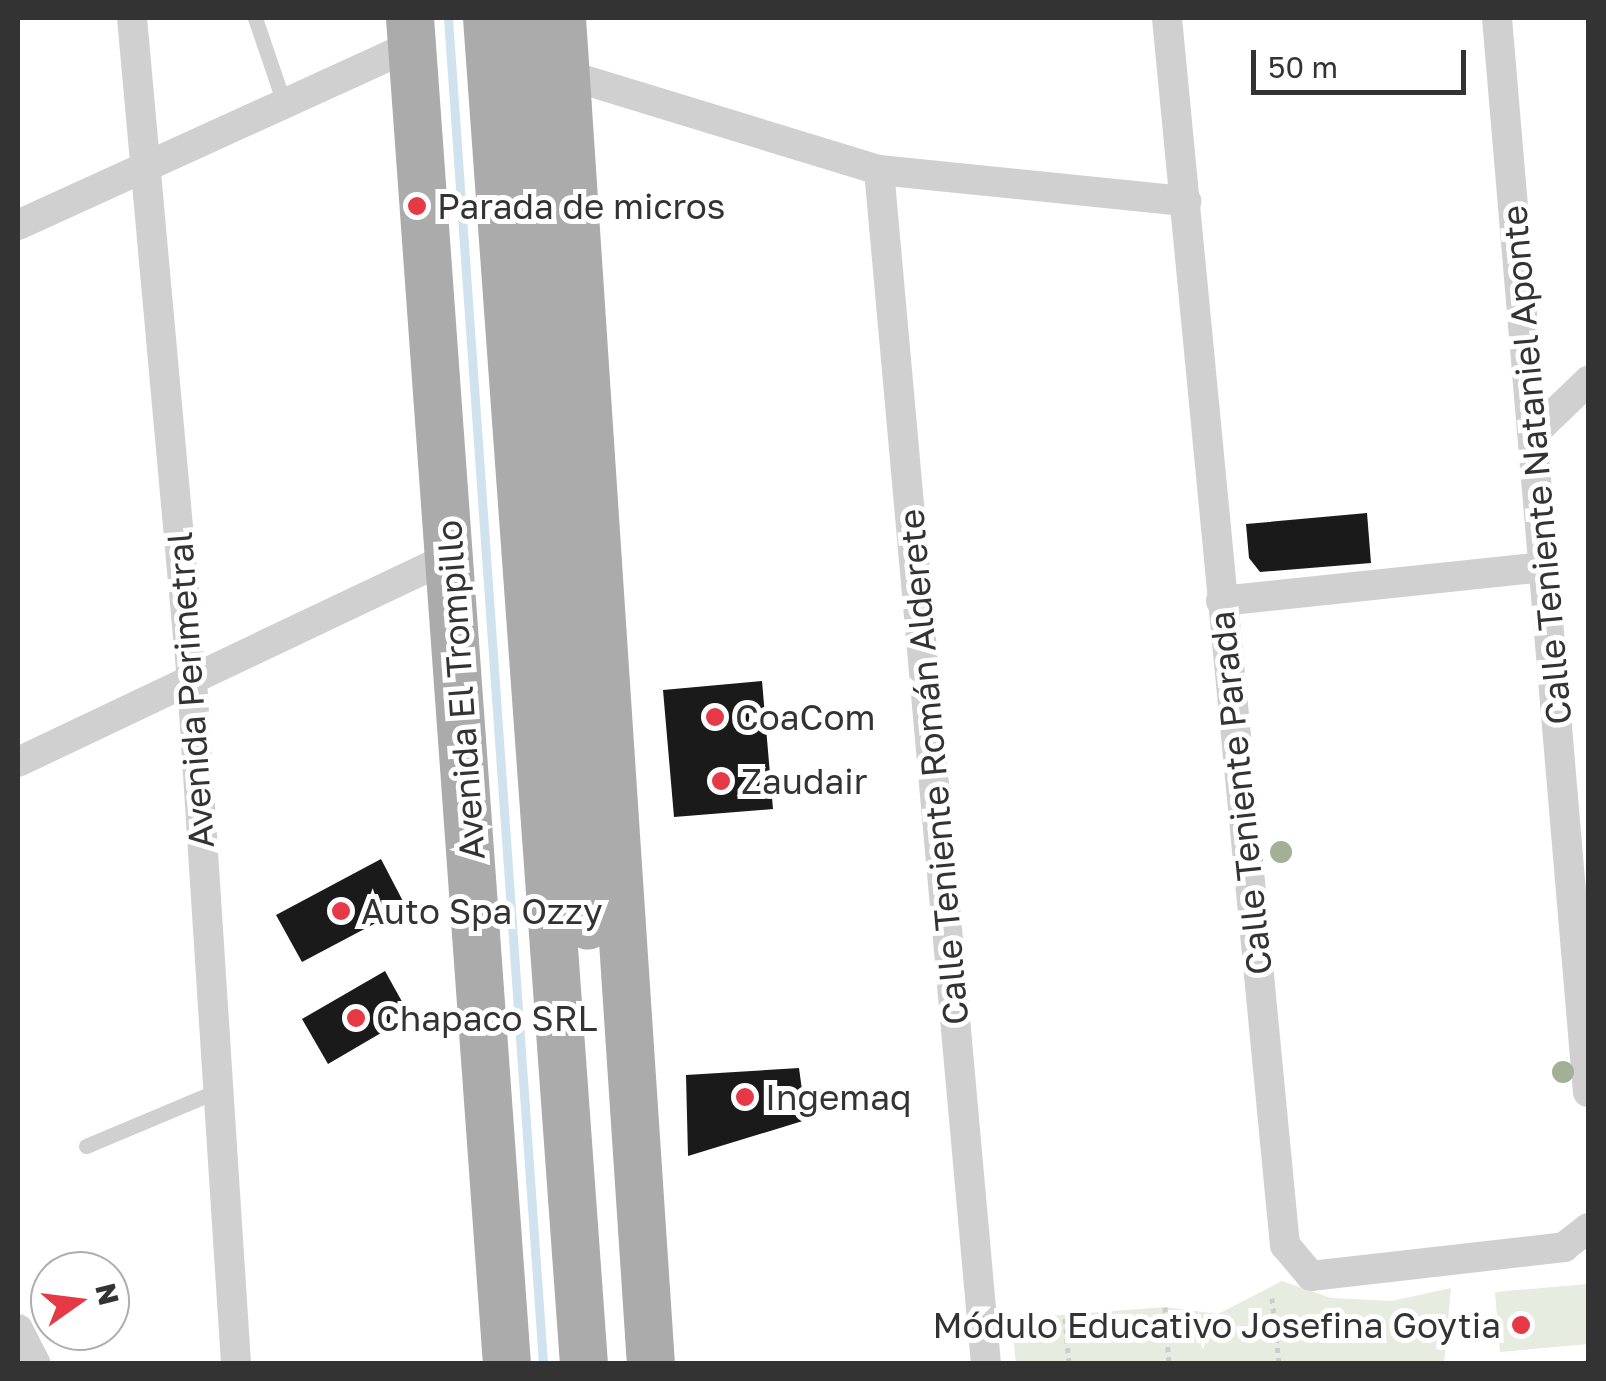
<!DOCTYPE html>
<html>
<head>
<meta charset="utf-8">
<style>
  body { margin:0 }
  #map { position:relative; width:1606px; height:1381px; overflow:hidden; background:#fff; font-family:"Golos Text",sans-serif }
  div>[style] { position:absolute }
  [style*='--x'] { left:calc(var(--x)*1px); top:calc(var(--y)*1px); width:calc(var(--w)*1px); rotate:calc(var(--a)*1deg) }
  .green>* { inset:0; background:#e6ecdf }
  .stream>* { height:9px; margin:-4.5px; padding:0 4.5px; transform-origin:4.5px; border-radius:4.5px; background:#cfe2ee }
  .building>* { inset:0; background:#1a1a1a }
  .path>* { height:5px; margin-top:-2.5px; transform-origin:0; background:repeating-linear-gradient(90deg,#cdcdcd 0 5px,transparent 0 10px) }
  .service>* { height:15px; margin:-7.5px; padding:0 7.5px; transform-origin:7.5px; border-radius:7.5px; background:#d0d0d0 }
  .minor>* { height:30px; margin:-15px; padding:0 15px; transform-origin:15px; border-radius:15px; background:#d0d0d0 }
  .primary>* { height:48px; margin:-24px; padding:0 24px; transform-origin:24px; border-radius:24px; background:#ababab }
  .trees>* { width:22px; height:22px; margin:-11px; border-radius:50%; background:#a2b095 }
  .dots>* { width:28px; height:28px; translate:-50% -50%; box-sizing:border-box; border:5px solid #fff; border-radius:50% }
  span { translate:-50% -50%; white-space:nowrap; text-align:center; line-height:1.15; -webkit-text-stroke:10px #fff; paint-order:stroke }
  .poi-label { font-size:35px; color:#333 }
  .left { translate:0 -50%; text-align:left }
  .right { translate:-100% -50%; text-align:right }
  .street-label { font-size:35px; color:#333 }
  .frame { position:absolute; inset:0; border:20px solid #333; pointer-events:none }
  .north { position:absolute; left:30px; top:1251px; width:100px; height:100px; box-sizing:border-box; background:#fff; border:2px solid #adadad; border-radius:50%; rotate:76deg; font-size:28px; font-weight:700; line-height:40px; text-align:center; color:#333 }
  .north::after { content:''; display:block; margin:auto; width:35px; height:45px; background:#e63946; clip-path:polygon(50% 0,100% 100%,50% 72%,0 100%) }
  .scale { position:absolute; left:1251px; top:50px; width:215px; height:45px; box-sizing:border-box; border:5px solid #333; border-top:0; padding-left:12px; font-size:30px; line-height:35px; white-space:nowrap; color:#333; -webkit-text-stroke:8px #fff; paint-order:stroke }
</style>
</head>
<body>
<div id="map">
  <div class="green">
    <i style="clip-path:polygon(1282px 1281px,1331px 1298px,1392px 1301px,1451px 1288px,1444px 1363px,1016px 1363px,1011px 1319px,1165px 1307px,1218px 1314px)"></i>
    <i style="clip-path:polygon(1588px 1284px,1588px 1344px,1500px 1352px,1495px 1292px)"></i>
  </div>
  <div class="stream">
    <i style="--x:448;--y:18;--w:1349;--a:85.96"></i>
  </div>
  <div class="building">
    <i style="clip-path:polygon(1367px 513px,1371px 563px,1260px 572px,1249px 558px,1246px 524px)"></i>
    <i style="clip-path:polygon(762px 681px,773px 809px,674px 817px,663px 690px)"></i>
    <i style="clip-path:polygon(381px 859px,406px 907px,302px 962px,276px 915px)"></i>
    <i style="clip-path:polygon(385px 971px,410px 1016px,328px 1064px,302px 1019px)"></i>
    <i style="clip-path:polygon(799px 1068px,806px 1120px,688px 1156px,686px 1075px)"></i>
  </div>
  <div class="path">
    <i style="--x:1272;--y:1298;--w:66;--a:83.9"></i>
    <i style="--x:1165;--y:1307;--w:57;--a:86"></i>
    <i style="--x:1065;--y:1318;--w:46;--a:85"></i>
  </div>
  <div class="service">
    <i style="--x:255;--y:18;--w:90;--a:71.2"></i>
    <i style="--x:86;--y:1146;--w:142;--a:-22.8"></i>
  </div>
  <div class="minor">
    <i style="--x:132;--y:18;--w:666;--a:84.83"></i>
    <i style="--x:192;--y:681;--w:684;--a:86.31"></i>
    <i style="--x:1167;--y:18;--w:1233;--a:84.51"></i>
    <i style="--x:1285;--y:1245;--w:40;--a:50"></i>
    <i style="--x:1311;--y:1276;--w:255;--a:-6.5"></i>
    <i style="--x:1564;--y:1247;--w:31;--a:-38"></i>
    <i style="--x:1497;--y:18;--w:1078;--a:85.16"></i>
    <i style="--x:568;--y:75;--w:325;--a:17"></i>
    <i style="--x:879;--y:170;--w:309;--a:5.8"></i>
    <i style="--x:879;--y:170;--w:1199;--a:84.88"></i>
    <i style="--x:18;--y:225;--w:434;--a:-24.5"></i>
    <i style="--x:1535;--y:432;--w:74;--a:-43.9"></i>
    <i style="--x:1221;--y:601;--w:325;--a:-6"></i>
    <i style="--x:18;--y:762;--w:478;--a:-25.4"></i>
    <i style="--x:18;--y:1329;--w:39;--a:63"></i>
  </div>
  <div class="primary">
    <i style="--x:410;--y:18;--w:1349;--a:85.88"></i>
    <i style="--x:487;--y:18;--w:1349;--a:85.88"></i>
    <i style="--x:522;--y:18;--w:910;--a:85.84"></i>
    <i style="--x:562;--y:18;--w:1349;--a:86.22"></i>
  </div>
  <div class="trees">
    <i style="left:1281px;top:852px"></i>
    <i style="left:1563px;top:1072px"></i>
  </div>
  <div class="dots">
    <i style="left:417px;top:206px;background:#e63946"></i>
    <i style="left:715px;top:717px;background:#e63946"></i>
    <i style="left:721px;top:781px;background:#e63946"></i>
    <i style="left:341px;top:911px;background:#e63946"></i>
    <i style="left:356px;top:1018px;background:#e63946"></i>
    <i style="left:745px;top:1097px;background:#e63946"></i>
    <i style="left:1521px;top:1325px;background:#e63946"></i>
  </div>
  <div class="poi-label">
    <span class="left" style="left:437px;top:206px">Parada de micros</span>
    <span class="left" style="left:735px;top:717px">CoaCom</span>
    <span class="left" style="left:741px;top:781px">Zaudair</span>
    <span class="left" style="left:361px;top:911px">Auto Spa Ozzy</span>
    <span class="left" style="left:376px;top:1018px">Chapaco SRL</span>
    <span class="left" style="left:765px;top:1097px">Ingemaq</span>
    <span class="right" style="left:1501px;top:1325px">Módulo Educativo Josefina Goytia</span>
  </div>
  <div class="street-label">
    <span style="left:1536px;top:465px;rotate:-95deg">Calle Teniente Nataniel Aponte</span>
    <span style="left:190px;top:690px;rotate:-94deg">Avenida Perimetral</span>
    <span style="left:460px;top:690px;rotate:-94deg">Avenida El Trompillo</span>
    <span style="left:933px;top:767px;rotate:-95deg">Calle Teniente Román Alderete</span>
    <span style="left:1240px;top:793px;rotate:-96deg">Calle Teniente Parada</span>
  </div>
  <div class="frame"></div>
  <div class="north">N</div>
  <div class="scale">50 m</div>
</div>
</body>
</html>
